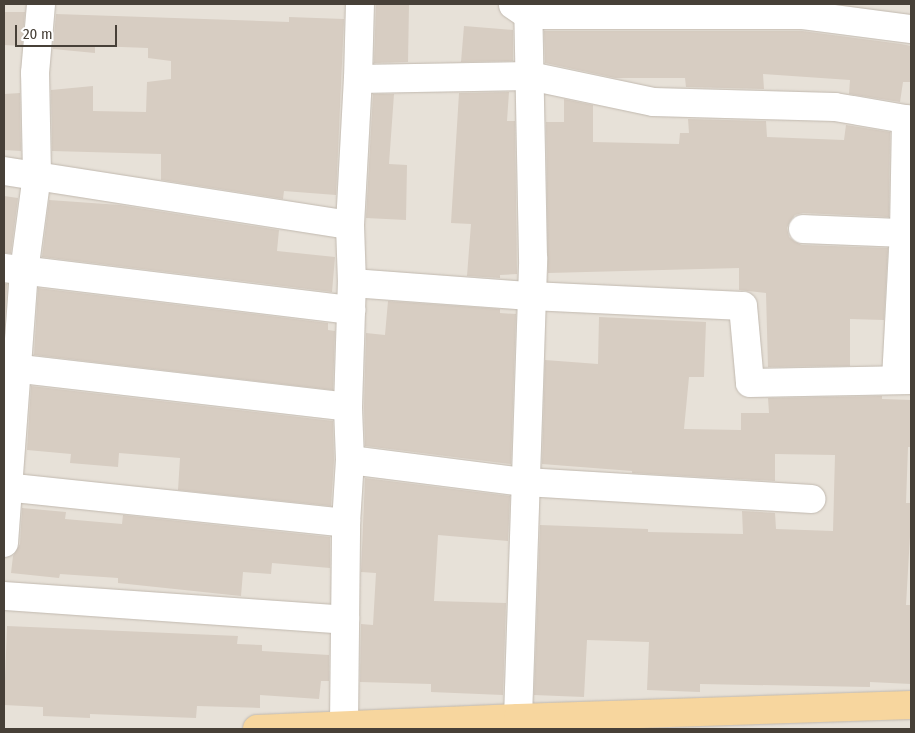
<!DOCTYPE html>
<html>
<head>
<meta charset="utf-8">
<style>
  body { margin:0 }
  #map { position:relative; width:915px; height:733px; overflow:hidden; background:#f3efe9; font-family:"Fira Sans Condensed",sans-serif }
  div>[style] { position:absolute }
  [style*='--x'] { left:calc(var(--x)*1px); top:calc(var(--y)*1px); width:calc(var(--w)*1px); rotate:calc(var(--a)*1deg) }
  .residential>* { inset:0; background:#e7e1d8 }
  .building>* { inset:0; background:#d7cdc2 }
  .roads { filter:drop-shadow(0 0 1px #c1b9af) drop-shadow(0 0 1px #c1b9af) }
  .minor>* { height:28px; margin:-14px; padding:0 14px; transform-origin:14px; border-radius:14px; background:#fff }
  .major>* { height:28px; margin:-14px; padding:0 14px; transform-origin:14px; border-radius:14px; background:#f7d69e }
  span { translate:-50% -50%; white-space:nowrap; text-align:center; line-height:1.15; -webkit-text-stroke:4px #fff; paint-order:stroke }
  .frame { position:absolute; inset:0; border:5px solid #474038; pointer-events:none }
  .scale { position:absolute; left:15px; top:25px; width:102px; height:22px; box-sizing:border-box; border:2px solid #474038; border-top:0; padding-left:6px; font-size:15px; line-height:18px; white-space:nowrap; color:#474038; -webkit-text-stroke:4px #fff; paint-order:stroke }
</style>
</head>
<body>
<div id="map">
  <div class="residential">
    <i style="clip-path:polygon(4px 4px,911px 4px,911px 729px,4px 729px)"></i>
  </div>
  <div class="building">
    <i style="clip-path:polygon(376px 4px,409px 5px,408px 62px,374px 63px)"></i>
    <i style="clip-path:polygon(4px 12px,25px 12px,22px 46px,4px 45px)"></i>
    <i style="clip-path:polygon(56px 14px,289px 22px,289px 17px,344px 19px,336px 195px,284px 191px,283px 199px,161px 180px,161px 154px,52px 151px,51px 90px,93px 86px,93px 111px,146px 112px,147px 82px,171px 79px,171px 61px,148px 58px,148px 48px,95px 46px,95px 53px,53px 49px)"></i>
    <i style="clip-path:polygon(464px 26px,513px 30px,513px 61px,461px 62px)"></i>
    <i style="clip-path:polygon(544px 31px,802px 31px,901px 44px,911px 46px,911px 82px,903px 82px,900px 102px,849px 94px,850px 80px,763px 74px,764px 89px,686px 87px,685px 78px,615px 78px,545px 63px)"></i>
    <i style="clip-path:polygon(509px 92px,507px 121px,515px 121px,517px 274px,500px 275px,500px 278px,467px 276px,471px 224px,451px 223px,459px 93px)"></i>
    <i style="clip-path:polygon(20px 93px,21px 151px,4px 150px,4px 94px)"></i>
    <i style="clip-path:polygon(373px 94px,394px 94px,389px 164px,407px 165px,406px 220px,366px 218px)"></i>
    <i style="clip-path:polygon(564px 99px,593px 105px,593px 142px,679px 144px,680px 133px,689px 133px,688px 119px,766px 121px,767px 137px,844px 140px,846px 125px,890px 132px,889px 217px,803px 213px,795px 215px,790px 221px,787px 228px,789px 237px,795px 242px,802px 245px,888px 248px,884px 320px,850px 319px,850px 366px,768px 367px,766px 293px,739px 290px,739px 268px,548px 273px,546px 122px,564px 122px)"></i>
    <i style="clip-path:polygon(4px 196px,18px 198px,11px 253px,4px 253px)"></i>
    <i style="clip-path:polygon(49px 200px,120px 205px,279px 230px,277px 251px,335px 257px,332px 292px,42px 257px)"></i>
    <i style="clip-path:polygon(4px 284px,7px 284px,4px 334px)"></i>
    <i style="clip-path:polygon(38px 288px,328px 323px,328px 330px,335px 331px,333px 390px,34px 355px)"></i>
    <i style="clip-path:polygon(388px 301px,500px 309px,500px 313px,516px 314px,511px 464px,365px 446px,364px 407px,366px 333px,385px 335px)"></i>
    <i style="clip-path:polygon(599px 317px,706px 322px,704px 377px,689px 377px,684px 429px,741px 430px,741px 413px,769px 413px,768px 398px,882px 396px,882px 399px,911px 400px,911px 447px,908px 447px,906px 503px,911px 503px,911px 519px,906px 605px,911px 605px,911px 684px,870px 682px,870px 687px,700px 684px,700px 692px,647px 690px,649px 642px,587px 640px,584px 697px,534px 695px,540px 525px,648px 529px,648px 532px,743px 534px,742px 511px,775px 513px,776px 529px,833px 531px,835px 455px,775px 454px,775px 481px,632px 473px,632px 471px,542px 464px,545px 360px,598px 364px)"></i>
    <i style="clip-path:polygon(31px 386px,333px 421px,334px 460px,331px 506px,178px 490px,180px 458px,119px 453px,118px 467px,70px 463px,71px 454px,27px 450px)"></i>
    <i style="clip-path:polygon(365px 478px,510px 496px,508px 541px,438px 535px,434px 601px,506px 603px,503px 695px,431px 692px,431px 684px,360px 682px,361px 624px,373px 625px,376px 573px,361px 572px)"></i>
    <i style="clip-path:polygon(22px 508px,66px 512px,65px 519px,122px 524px,123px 515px,330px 537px,330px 568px,272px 563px,271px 574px,243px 572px,241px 596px,118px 583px,118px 578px,60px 574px,59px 578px,11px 573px,13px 556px,20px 544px)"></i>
    <i style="clip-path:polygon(7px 626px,238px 636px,237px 644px,262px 645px,262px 651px,329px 655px,329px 681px,321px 681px,319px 699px,260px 695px,260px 708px,197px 706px,196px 718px,90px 714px,90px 718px,43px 716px,43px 707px,4px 705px)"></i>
  </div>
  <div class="roads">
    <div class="minor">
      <i style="--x:513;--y:5;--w:18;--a:34"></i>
      <i style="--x:528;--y:15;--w:275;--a:0"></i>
      <i style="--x:803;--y:15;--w:109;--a:7.4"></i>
      <i style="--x:358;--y:79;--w:172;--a:-1"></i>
      <i style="--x:530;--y:76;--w:126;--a:11.9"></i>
      <i style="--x:653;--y:102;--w:182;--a:1.6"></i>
      <i style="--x:835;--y:107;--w:77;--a:9.7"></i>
      <i style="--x:4;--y:171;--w:350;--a:8.9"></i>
      <i style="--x:803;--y:229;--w:101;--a:2.3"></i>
      <i style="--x:4;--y:268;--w:350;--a:6.9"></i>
      <i style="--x:352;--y:283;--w:179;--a:4.2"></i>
      <i style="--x:531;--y:296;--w:212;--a:2.7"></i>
      <i style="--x:743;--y:306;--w:77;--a:84.8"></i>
      <i style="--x:750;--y:383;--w:161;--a:-1.1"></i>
      <i style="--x:4;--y:367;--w:346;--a:6.6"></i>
      <i style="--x:896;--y:379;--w:146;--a:-86.9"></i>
      <i style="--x:904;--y:233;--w:114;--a:-89"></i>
      <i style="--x:350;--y:460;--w:176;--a:7.2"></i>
      <i style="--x:525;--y:482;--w:287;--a:3.4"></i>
      <i style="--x:4;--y:487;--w:344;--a:6"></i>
      <i style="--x:4;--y:543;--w:272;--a:-85.8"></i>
      <i style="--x:24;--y:272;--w:98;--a:-82.4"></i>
      <i style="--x:37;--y:175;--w:102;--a:-91.1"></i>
      <i style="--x:35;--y:73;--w:69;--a:-85"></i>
      <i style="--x:4;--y:596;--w:342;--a:4"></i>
      <i style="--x:518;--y:718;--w:460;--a:-88.1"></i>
      <i style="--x:533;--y:258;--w:254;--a:-91.1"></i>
      <i style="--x:344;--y:725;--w:202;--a:-89.4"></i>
      <i style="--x:346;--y:523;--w:63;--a:-86.4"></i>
      <i style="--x:350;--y:460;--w:53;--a:-92.2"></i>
      <i style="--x:348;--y:407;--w:124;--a:-88.2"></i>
      <i style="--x:352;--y:283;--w:58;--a:-92"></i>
      <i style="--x:350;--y:225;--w:146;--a:-86.9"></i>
      <i style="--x:358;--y:79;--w:75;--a:-88.5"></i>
    </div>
    <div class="major">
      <i style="--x:257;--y:729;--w:261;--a:-2.4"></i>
      <i style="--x:518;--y:718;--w:393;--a:-1.9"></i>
    </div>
  </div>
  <div class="frame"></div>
  <div class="scale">20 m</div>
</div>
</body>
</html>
